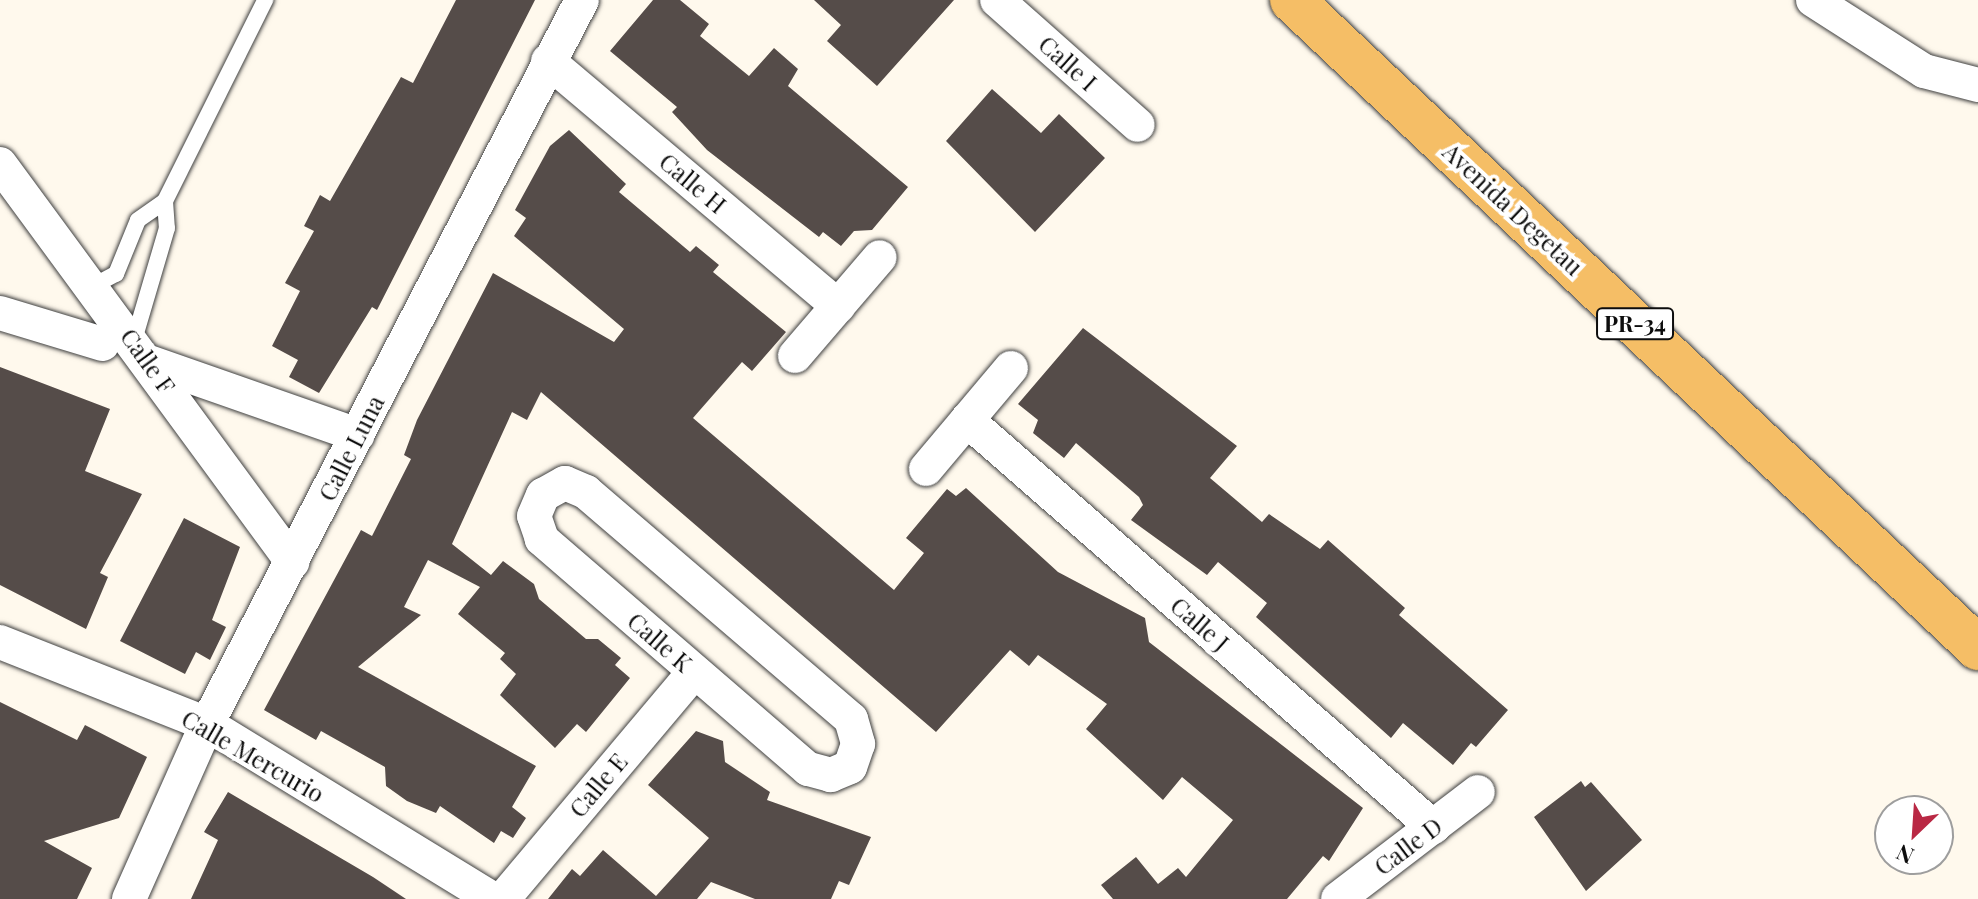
<!DOCTYPE html>
<html>
<head>
<meta charset="utf-8">
<style>
  body { margin:0 }
  #map { position:relative; width:1978px; height:899px; overflow:hidden; background:#fff9ed; font-family:"Playfair Display",serif }
  div>[style] { position:absolute }
  [style*='--x'] { left:calc(var(--x)*1px); top:calc(var(--y)*1px); width:calc(var(--w)*1px); rotate:calc(var(--a)*1deg) }
  .building>* { inset:0; background:#554c49 }
  .roads { filter:drop-shadow(0 0 2px #404040) drop-shadow(0 0 2px #404040) }
  .lane>* { height:16px; margin:-8px; padding:0 8px; transform-origin:8px; border-radius:8px; background:#fff }
  .street>* { height:34px; margin:-17px; padding:0 17px; transform-origin:17px; border-radius:17px; background:#fff }
  .primary>* { height:44px; margin:-22px; padding:0 22px; transform-origin:22px; border-radius:22px; background:#f5be66 }
  span { translate:-50% -50%; white-space:nowrap; text-align:center; line-height:1.15; -webkit-text-stroke:8px #fff; paint-order:stroke }
  .shield-label span { padding:2px 6px; background:#fff; border:2px solid; border-radius:6px; -webkit-text-stroke-width:0 }
  .shield-label { font-size:22px; color:#0d0d0d; font-weight:700 }
  .street-label { font-size:24px; color:#0d0d0d }
  .north { position:absolute; left:1874px; top:795px; width:80px; height:80px; box-sizing:border-box; background:#fff; border:2px solid #9e9e9e; border-radius:50%; rotate:205deg; font-size:22px; font-weight:700; line-height:32px; text-align:center; color:#0d0d0d }
  .north::after { content:''; display:block; margin:auto; width:28px; height:36px; background:#b92844; clip-path:polygon(50% 0,100% 100%,50% 72%,0 100%) }
</style>
</head>
<body>
<div id="map">
  <div class="building">
    <i style="clip-path:polygon(456px 0,535px 0,377px 310px,372px 307px,319px 393px,289px 377px,298px 360px,272px 346px,300px 291px,285px 283px,314px 231px,304px 226px,320px 195px,330px 201px,401px 77px,413px 83px)"></i>
    <i style="clip-path:polygon(653px 0,680px 0,709px 24px,700px 36px,749px 76px,774px 48px,798px 69px,788px 86px,908px 187px,872px 230px,854px 231px,841px 246px,823px 232px,819px 237px,707px 150px,672px 112px,677px 107px,610px 51px)"></i>
    <i style="clip-path:polygon(814px 0,954px 0,877px 86px,827px 41px,841px 25px)"></i>
    <i style="clip-path:polygon(992px 89px,1041px 133px,1059px 114px,1105px 158px,1035px 232px,946px 141px)"></i>
    <i style="clip-path:polygon(569px 130px,626px 184px,619px 192px,690px 252px,696px 246px,719px 265px,713px 272px,786px 332px,752px 371px,742px 362px,693px 418px,894px 590px,924px 553px,906px 538px,947px 489px,956px 496px,966px 488px,1058px 572px,1145px 618px,1149px 642px,1363px 808px,1329px 861px,1323px 856px,1287px 899px,1113px 899px,1101px 885px,1136px 857px,1158px 884px,1178px 868px,1186px 877px,1233px 820px,1182px 777px,1163px 800px,1086px 729px,1107px 704px,1038px 655px,1029px 666px,1010px 650px,936px 732px,541px 392px,527px 420px,512px 412px,452px 544px,491px 575px,503px 561px,534px 584px,539px 599px,586px 639px,598px 639px,621px 658px,615px 665px,630px 678px,586px 732px,577px 724px,555px 748px,500px 695px,516px 674px,500px 659px,505px 653px,458px 614px,480px 587px,428px 560px,404px 607px,421px 615px,358px 667px,536px 766px,512px 807px,526px 818px,513px 838px,501px 831px,494px 843px,440px 806px,436px 813px,407px 801px,386px 786px,385px 767px,321px 731px,316px 740px,264px 710px,361px 530px,372px 536px,411px 459px,404px 455px,417px 420px,493px 273px,614px 342px,624px 329px,514px 236px,526px 218px,515px 210px,550px 146px)"></i>
    <i style="clip-path:polygon(1083px 328px,1237px 446px,1210px 478px,1262px 522px,1269px 514px,1320px 549px,1328px 540px,1405px 608px,1399px 615px,1508px 710px,1476px 747px,1471px 743px,1453px 765px,1403px 723px,1391px 738px,1256px 617px,1267px 603px,1218px 562px,1207px 575px,1131px 520px,1143px 505px,1139px 497px,1076px 443px,1064px 458px,1033px 433px,1038px 420px,1018px 404px)"></i>
    <i style="clip-path:polygon(0 367px,110px 409px,85px 471px,142px 494px,100px 573px,108px 577px,86px 629px,0 585px)"></i>
    <i style="clip-path:polygon(184px 518px,240px 547px,212px 620px,226px 627px,210px 660px,196px 652px,185px 674px,120px 641px)"></i>
    <i style="clip-path:polygon(0 702px,77px 740px,85px 725px,147px 757px,119px 818px,44px 841px,92px 868px,77px 899px,0 899px)"></i>
    <i style="clip-path:polygon(696px 731px,723px 741px,725px 762px,770px 792px,767px 800px,871px 837px,849px 885px,839px 881px,831px 899px,755px 899px,711px 882px,697px 899px,548px 899px,572px 869px,580px 876px,603px 850px,656px 896px,709px 838px,648px 785px)"></i>
    <i style="clip-path:polygon(1581px 781px,1585px 787px,1591px 782px,1642px 840px,1586px 891px,1534px 817px)"></i>
    <i style="clip-path:polygon(228px 792px,373px 877px,406px 899px,191px 899px,218px 840px,204px 832px)"></i>
  </div>
  <div class="roads">
    <div class="lane">
      <i style="--x:165;--y:201;--w:225;--a:-63.5"></i>
      <i style="--x:93;--y:286;--w:26;--a:-28"></i>
      <i style="--x:116;--y:274;--w:58;--a:-67.8"></i>
      <i style="--x:138;--y:220;--w:33;--a:-35"></i>
      <i style="--x:165;--y:201;--w:27;--a:86"></i>
      <i style="--x:167;--y:228;--w:117;--a:106.4"></i>
    </div>
    <div class="street">
      <i style="--x:997;--y:0;--w:188;--a:41.6"></i>
      <i style="--x:1813;--y:0;--w:132;--a:32.6"></i>
      <i style="--x:1924;--y:71;--w:56;--a:14.5"></i>
      <i style="--x:548;--y:61;--w:380;--a:40.2"></i>
      <i style="--x:0;--y:164;--w:494;--a:53.7"></i>
      <i style="--x:0;--y:313;--w:107;--a:16.9"></i>
      <i style="--x:795;--y:356;--w:130;--a:-49.4"></i>
      <i style="--x:149;--y:362;--w:221;--a:19.3"></i>
      <i style="--x:967;--y:420;--w:619;--a:41.13"></i>
      <i style="--x:926;--y:469;--w:132;--a:-49.9"></i>
      <i style="--x:565;--y:483;--w:23;--a:23"></i>
      <i style="--x:586;--y:492;--w:349;--a:40.6"></i>
      <i style="--x:851;--y:719;--w:26;--a:74"></i>
      <i style="--x:858;--y:744;--w:24;--a:109"></i>
      <i style="--x:850;--y:767;--w:21;--a:157"></i>
      <i style="--x:831;--y:775;--w:24;--a:-165"></i>
      <i style="--x:808;--y:769;--w:352;--a:-139.2"></i>
      <i style="--x:542;--y:539;--w:24;--a:-109"></i>
      <i style="--x:534;--y:516;--w:23;--a:-67"></i>
      <i style="--x:543;--y:495;--w:25;--a:-29"></i>
      <i style="--x:0;--y:642;--w:223;--a:21.6"></i>
      <i style="--x:207;--y:724;--w:335;--a:31.5"></i>
      <i style="--x:129;--y:899;--w:192;--a:-66"></i>
      <i style="--x:207;--y:724;--w:815;--a:-62.62"></i>
      <i style="--x:503;--y:899;--w:297;--a:-49.9"></i>
      <i style="--x:1338;--y:899;--w:176;--a:-37.4"></i>
    </div>
    <div class="primary">
      <i style="--x:1292;--y:0;--w:944;--a:43.37"></i>
    </div>
  </div>
  <div class="shield-label">
    <span style="left:1635px;top:324px">PR-34</span>
  </div>
  <div class="street-label">
    <span style="left:1068px;top:63px;rotate:42deg">Calle I</span>
    <span style="left:693px;top:183px;rotate:40deg">Calle H</span>
    <span style="left:1513px;top:209px;rotate:43deg">Avenida Degetau</span>
    <span style="left:148px;top:361px;rotate:54deg">Calle F</span>
    <span style="left:351px;top:448px;rotate:-63deg">Calle Luna</span>
    <span style="left:1200px;top:624px;rotate:41deg">Calle J</span>
    <span style="left:660px;top:642px;rotate:41deg">Calle K</span>
    <span style="left:253px;top:756px;rotate:30deg">Calle Mercurio</span>
    <span style="left:598px;top:785px;rotate:-50deg">Calle E</span>
    <span style="left:1408px;top:846px;rotate:-37deg">Calle D</span>
  </div>
  <div class="north">N</div>
</div>
</body>
</html>
